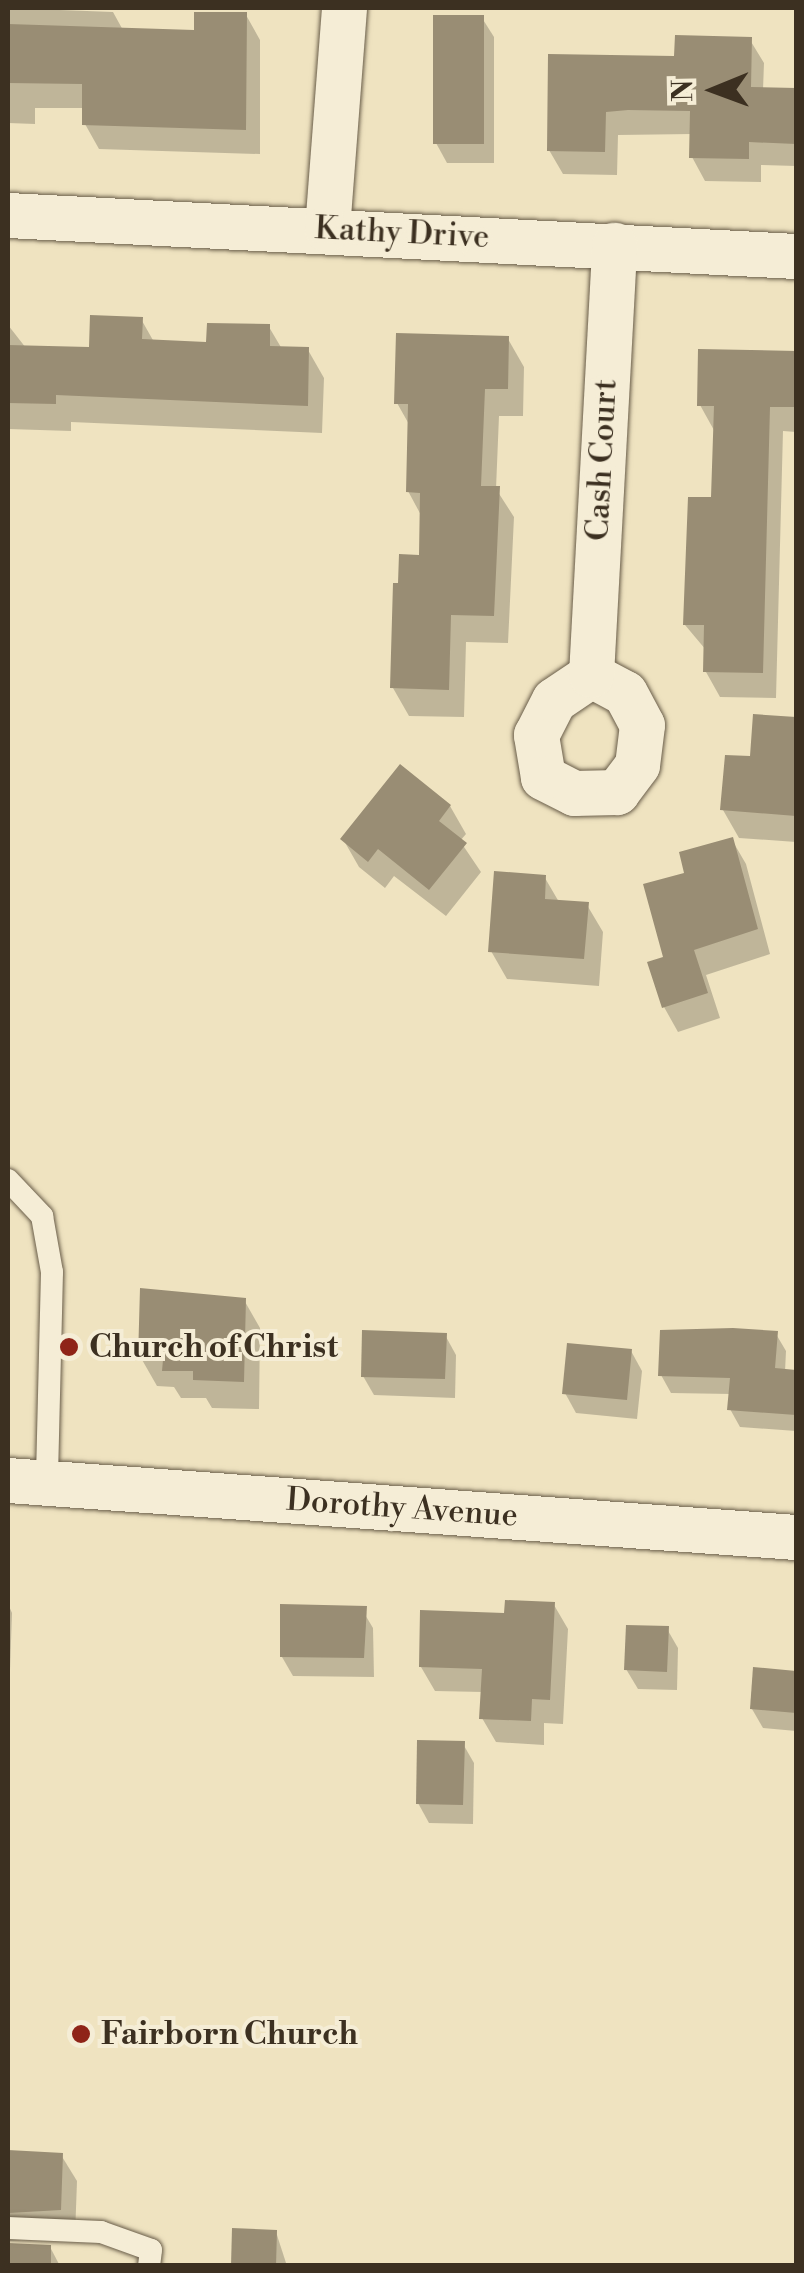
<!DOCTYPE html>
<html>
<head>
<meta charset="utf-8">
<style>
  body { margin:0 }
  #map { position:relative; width:804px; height:2273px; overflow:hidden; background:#efe3c0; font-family:"Libre Bodoni",serif }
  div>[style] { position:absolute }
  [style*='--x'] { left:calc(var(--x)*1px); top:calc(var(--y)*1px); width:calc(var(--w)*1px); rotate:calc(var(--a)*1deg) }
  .shadow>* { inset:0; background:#0003 }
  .building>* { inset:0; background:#998d74 }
  .roads { filter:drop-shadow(0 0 2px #695d49) drop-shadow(0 0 2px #695d49) }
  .lane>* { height:22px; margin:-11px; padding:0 11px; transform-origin:11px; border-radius:11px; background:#f5edd6 }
  .street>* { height:45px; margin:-22.5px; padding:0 22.5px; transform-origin:22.5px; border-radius:22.5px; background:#f5edd6 }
  .dots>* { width:28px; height:28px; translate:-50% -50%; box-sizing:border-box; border:5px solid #f5edd6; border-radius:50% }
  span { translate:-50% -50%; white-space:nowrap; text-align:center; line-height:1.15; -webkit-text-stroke:8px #f5edd6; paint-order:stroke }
  .street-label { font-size:32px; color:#3c3021 }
  .poi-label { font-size:32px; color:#3c3021; font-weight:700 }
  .left { translate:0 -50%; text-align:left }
  .frame { position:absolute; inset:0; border:10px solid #3c3021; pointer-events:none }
  .north { position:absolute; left:664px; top:40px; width:100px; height:100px; -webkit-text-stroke:8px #f5edd6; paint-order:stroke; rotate:269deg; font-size:28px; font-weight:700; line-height:40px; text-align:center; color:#3c3021 }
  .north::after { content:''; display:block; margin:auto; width:35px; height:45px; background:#3c3021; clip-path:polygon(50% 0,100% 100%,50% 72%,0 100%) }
</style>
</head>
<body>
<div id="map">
  <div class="shadow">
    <i style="clip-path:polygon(8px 8px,113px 12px,124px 32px,197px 32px,246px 15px,260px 40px,260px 154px,99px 149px,85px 124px,85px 108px,35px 108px,35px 124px,8px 123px)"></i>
    <i style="clip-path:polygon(482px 18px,494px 37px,494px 163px,447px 163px,436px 143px)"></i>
    <i style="clip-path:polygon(750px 40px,764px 63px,763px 90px,796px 91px,796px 166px,761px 165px,761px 182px,705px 181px,692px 157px,692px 134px,618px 135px,617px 175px,563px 174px,549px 150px,676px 59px)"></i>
    <i style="clip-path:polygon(141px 319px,154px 342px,209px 344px,269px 327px,282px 349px,308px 350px,324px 378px,322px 433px,71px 422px,71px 431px,8px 429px,8px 325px,26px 348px,91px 350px)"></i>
    <i style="clip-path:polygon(508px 339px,524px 367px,523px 416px,499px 416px,496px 489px,514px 517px,508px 643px,466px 642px,464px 717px,409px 716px,393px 688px,401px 586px,421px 557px,422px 517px,408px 491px,410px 426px,397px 403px)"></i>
    <i style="clip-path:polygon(701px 352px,796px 354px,796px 432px,783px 431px,776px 698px,720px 697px,706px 672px,706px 650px,685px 625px,714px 500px,715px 432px,700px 405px)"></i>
    <i style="clip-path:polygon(756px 717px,796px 720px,796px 842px,739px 838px,723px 810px,753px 759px)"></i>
    <i style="clip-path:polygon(450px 806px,466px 834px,460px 841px,481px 872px,446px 916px,394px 876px,385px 888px,359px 867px,343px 839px)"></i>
    <i style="clip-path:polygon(732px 840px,746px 864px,770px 954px,706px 975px,720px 1018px,678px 1032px,664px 1007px,666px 958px,687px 875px)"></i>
    <i style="clip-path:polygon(545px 878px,559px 902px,587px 905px,603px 932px,599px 986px,507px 979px,491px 951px)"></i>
    <i style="clip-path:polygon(244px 1300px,260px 1328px,259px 1409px,212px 1408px,206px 1398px,181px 1398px,174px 1387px,157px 1386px,141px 1358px)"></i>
    <i style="clip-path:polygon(776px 1334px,786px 1351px,785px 1372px,796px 1372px,796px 1431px,740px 1427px,730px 1409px,731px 1394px,671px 1393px,661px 1375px)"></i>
    <i style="clip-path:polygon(445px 1335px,456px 1355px,455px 1398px,374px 1395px,363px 1376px)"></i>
    <i style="clip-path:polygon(631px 1351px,642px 1371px,637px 1419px,576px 1413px,565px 1393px)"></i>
    <i style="clip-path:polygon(8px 1604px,12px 1613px,8px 1728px)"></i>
    <i style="clip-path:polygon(554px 1605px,568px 1629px,563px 1724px,544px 1723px,544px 1745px,496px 1742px,482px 1718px,483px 1692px,435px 1691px,421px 1667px,506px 1616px)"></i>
    <i style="clip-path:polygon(361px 1608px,373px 1628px,374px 1677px,293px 1676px,282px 1657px)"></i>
    <i style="clip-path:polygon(667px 1629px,678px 1648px,677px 1690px,638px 1689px,626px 1669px)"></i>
    <i style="clip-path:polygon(755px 1670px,796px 1674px,796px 1731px,763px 1728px,752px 1709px)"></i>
    <i style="clip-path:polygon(463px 1744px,474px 1763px,473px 1824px,429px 1823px,418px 1803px)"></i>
    <i style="clip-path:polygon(8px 2153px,61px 2155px,77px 2181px,75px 2236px,8px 2241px)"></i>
    <i style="clip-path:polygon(276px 2232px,287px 2266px,234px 2266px)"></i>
    <i style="clip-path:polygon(8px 2244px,50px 2247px,60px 2266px,8px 2266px)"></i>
  </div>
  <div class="building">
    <i style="clip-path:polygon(194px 12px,247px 12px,246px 130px,82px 125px,82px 84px,8px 83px,8px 24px,194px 30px)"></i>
    <i style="clip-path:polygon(433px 15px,484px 15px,484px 144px,433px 144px)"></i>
    <i style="clip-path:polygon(675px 35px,752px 37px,751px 87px,796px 88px,796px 144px,749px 142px,749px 159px,689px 158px,690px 111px,628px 110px,606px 112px,605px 152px,547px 151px,548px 54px,674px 56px)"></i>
    <i style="clip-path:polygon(90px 315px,143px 317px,142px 339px,206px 342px,207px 323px,270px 324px,270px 346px,309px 347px,308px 406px,56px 395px,56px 404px,8px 403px,8px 345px,89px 347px)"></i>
    <i style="clip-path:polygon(396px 333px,509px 336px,508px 389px,485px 389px,481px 486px,500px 486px,494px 616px,451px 615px,449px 690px,390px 688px,393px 583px,398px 583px,399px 554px,419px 555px,420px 493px,406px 492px,408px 404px,394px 404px)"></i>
    <i style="clip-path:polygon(698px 349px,796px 351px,796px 407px,770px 407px,763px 673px,703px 672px,704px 625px,683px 625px,688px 497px,711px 497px,714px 406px,697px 406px)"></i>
    <i style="clip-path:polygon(753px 714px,796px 717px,796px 816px,720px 810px,725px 755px,750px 756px)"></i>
    <i style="clip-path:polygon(400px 764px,451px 805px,439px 821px,467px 843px,429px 890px,378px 849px,368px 862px,340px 839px)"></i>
    <i style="clip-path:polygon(733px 837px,758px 929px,694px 950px,708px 993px,662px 1008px,647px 962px,663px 957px,643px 884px,684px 873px,679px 852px)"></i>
    <i style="clip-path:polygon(494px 871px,546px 875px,545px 899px,589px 902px,584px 959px,488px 952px)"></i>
    <i style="clip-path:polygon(140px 1288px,246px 1298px,244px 1382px,193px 1380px,193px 1371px,162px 1371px,163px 1360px,138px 1359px)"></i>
    <i style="clip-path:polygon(733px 1328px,778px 1331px,775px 1368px,796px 1370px,796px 1415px,727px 1410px,730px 1378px,658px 1376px,660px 1330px)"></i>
    <i style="clip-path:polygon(362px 1330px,447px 1333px,445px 1379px,361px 1377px)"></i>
    <i style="clip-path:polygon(567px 1343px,632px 1349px,627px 1400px,562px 1394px)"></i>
    <i style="clip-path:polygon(505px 1600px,555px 1602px,550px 1700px,532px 1699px,531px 1721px,479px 1719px,482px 1669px,419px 1667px,420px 1610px,504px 1613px)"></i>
    <i style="clip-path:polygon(280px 1604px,367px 1606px,364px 1658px,280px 1657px)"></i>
    <i style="clip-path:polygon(626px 1625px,669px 1626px,667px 1672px,624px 1670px)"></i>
    <i style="clip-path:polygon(753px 1667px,796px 1671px,796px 1713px,750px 1709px)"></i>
    <i style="clip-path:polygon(417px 1740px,465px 1741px,463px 1805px,416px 1804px)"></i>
    <i style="clip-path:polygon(8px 2150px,63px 2153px,61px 2210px,8px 2213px)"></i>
    <i style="clip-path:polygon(232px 2228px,277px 2230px,276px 2266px,231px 2266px)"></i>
    <i style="clip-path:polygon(8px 2243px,51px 2245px,51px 2266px,8px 2266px)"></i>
  </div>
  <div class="roads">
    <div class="lane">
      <i style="--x:8;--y:1180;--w:50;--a:46.6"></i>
      <i style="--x:42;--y:1216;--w:57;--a:79.9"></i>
      <i style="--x:52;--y:1272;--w:211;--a:91.4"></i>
      <i style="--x:8;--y:2228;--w:93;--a:2.5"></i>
      <i style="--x:101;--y:2232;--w:53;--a:19.8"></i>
      <i style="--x:151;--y:2250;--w:16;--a:97"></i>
    </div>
    <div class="street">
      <i style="--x:8;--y:215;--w:789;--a:2.98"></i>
      <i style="--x:327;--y:229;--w:222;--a:-85.6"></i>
      <i style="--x:591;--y:675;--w:38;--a:28"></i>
      <i style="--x:625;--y:693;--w:36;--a:62"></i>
      <i style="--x:642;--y:725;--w:40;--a:97.1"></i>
      <i style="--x:637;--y:765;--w:34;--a:127"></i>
      <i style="--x:617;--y:792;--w:43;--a:178.7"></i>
      <i style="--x:574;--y:793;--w:35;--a:-153"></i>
      <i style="--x:543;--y:777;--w:43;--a:-99.5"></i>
      <i style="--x:536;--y:735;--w:39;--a:-63"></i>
      <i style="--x:554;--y:700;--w:45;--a:-34"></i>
      <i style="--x:591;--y:675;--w:431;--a:-86.9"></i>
      <i style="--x:8;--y:1480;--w:790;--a:4.14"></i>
    </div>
  </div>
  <div class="dots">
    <i style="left:69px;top:1347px;background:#8f2418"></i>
    <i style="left:81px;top:2034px;background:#8f2418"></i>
  </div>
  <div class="street-label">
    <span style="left:402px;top:233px;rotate:3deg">Kathy Drive</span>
    <span style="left:602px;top:460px;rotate:-87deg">Cash Court</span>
    <span style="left:402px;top:1508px;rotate:4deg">Dorothy Avenue</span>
  </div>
  <div class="poi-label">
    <span class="left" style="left:89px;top:1347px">Church of Christ</span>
    <span class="left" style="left:101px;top:2034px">Fairborn Church</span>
  </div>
  <div class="frame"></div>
  <div class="north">N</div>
</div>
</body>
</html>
